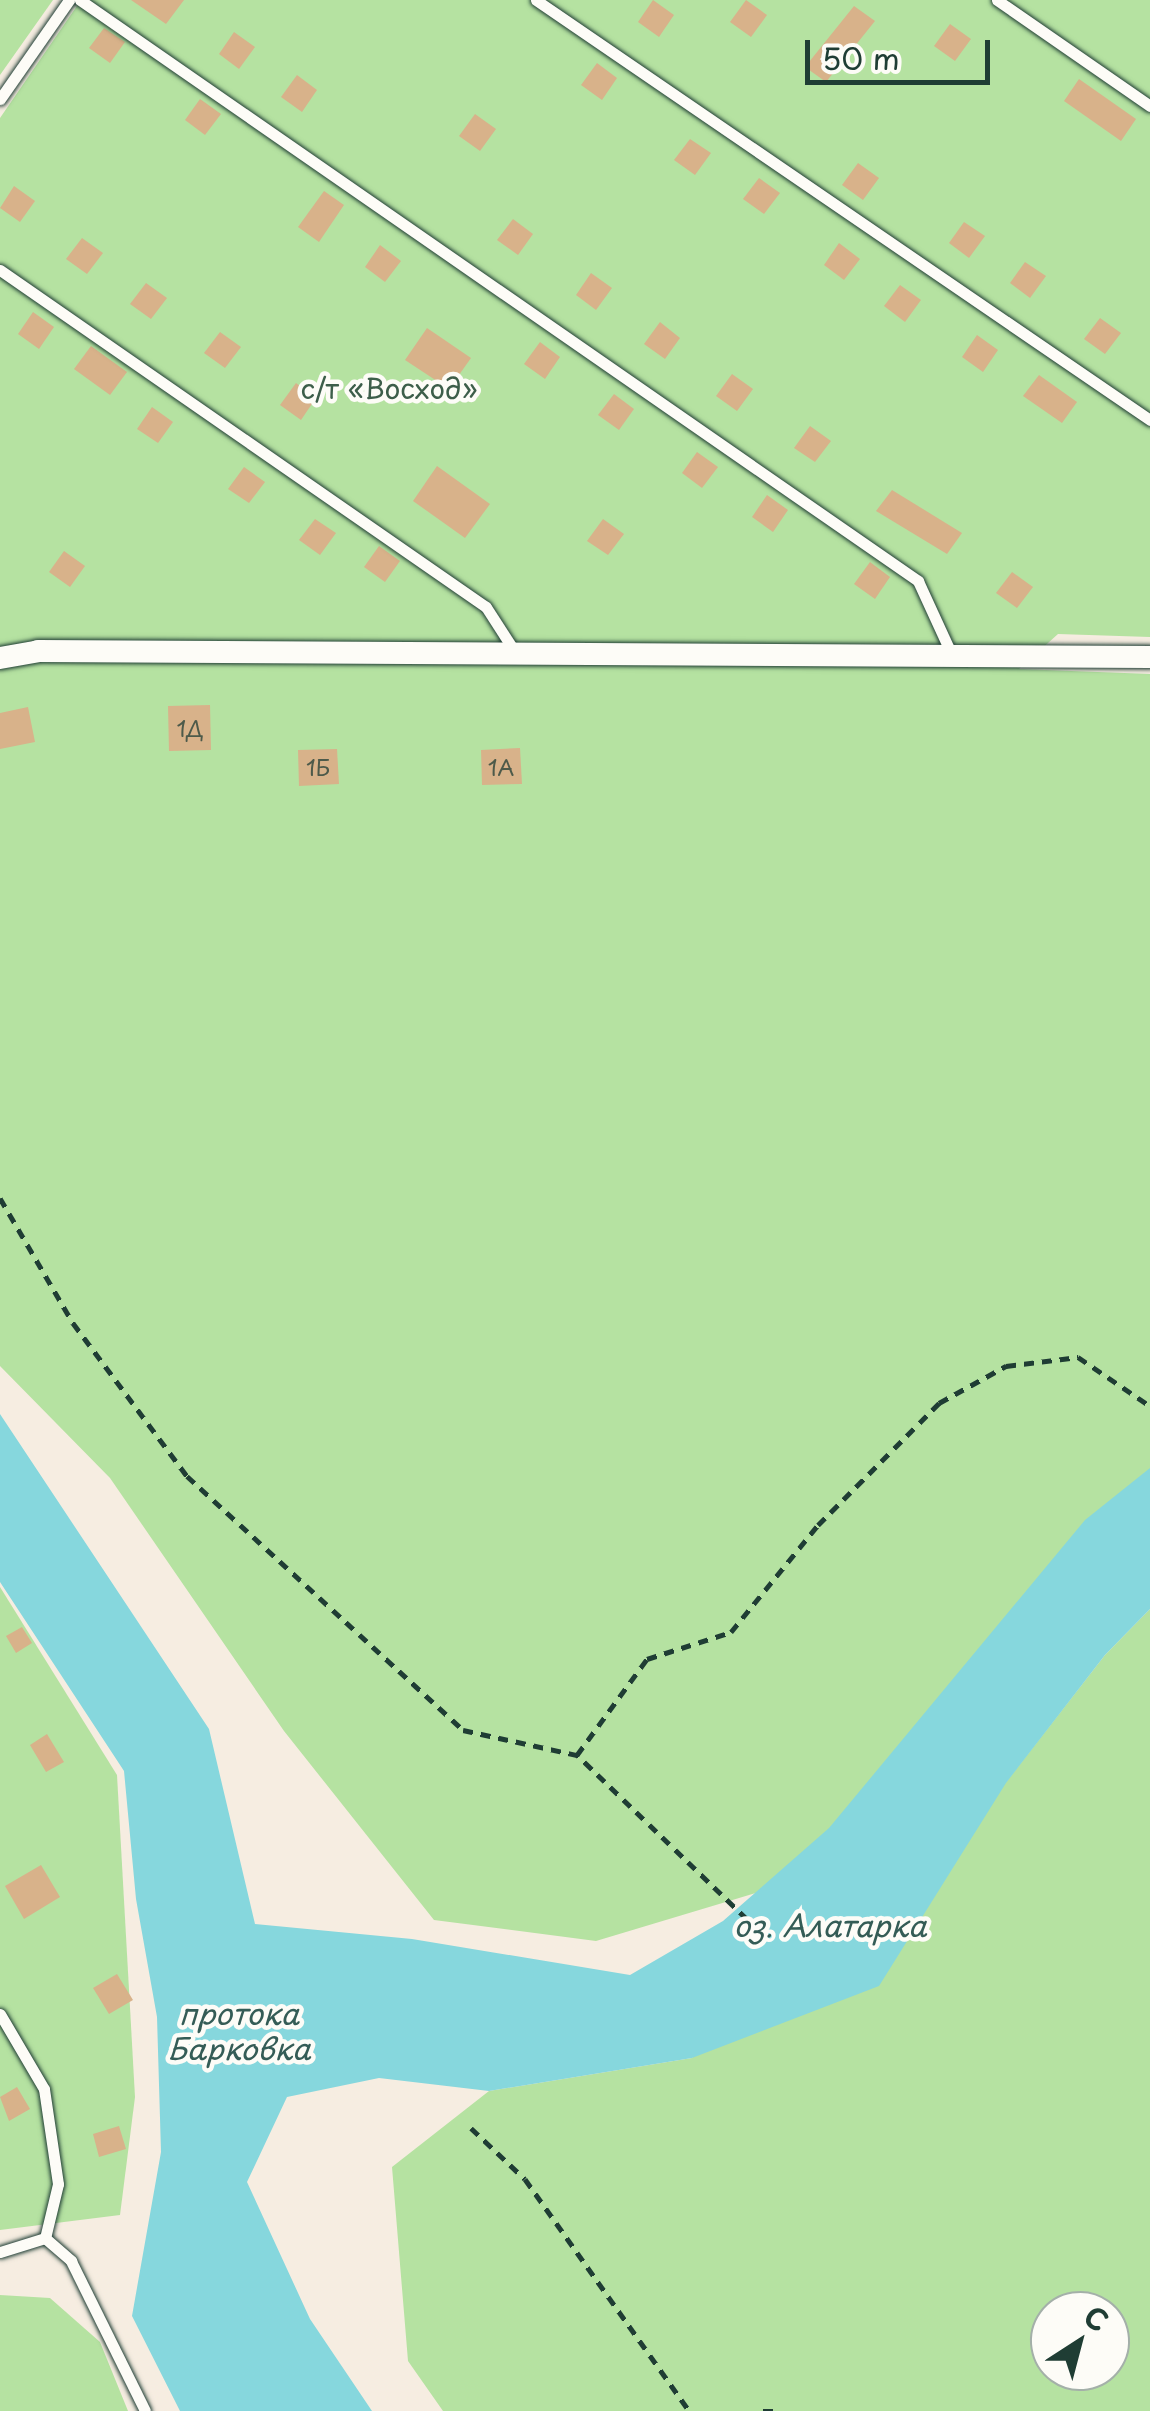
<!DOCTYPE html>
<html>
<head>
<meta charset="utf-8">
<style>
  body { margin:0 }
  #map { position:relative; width:1150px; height:2411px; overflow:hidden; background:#f6ede1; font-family:"Playpen Sans",sans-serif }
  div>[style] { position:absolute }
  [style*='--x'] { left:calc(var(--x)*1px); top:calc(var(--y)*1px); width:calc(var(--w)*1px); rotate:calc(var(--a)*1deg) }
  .green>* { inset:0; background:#b5e2a1 }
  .water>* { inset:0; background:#86d7dd }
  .building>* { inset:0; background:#d8b28a }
  .path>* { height:5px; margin-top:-2.5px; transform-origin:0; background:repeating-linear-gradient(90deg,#1f3d34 0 10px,transparent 0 18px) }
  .roads { filter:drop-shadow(0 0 2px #1f3d34) drop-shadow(0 0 2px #1f3d34) }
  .service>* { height:11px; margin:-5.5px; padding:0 5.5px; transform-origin:5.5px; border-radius:5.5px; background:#fdfcf7 }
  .minor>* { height:22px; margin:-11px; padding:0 11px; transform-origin:11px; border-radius:11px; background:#fdfcf7 }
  span { translate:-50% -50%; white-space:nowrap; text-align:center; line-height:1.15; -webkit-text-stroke:9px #fdfcf7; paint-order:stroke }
  .number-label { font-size:22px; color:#4d5a4a }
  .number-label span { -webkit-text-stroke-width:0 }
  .park-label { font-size:28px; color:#3d5e4a }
  .water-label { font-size:30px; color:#345c56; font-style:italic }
  .north { position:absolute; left:1030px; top:2291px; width:100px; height:100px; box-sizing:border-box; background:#fdfcf7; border:2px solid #a4b0a9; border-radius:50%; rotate:36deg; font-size:28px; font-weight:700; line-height:40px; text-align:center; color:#1f3d34 }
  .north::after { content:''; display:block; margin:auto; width:35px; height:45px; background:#1f3d34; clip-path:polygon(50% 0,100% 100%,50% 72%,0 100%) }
  .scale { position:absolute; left:805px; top:40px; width:185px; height:45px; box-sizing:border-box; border:5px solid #1f3d34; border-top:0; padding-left:12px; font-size:30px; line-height:35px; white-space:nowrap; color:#1f3d34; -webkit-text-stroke:8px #fdfcf7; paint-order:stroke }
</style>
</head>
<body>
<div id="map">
  <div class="green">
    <i style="clip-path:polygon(0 0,53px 0,0 75px)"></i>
    <i style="clip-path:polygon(81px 0,1150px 0,1150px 637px,1058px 634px,1019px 669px,1150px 674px,1150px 1499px,799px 1880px,596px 1941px,434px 1920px,284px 1731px,110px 1478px,0 1366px,0 118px)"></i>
    <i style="clip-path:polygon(0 1587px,117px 1775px,135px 2097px,120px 2215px,0 2230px)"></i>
    <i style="clip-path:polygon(evenodd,1150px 1609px,1150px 2411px,443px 2411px,408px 2361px,392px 2167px,489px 2091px,692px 2058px,996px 1795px,1105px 1655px,1150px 1609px,1050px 2311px,1110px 2311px,1110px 2371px,1050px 2371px,1050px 2311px)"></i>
    <i style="clip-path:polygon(0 2295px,50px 2298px,100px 2342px,128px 2411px,0 2411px)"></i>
  </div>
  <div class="water">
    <i style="clip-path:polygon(0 1414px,209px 1729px,255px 1924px,412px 1939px,630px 1975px,723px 1921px,829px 1828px,1085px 1520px,1150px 1468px,1150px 1609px,1105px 1655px,1006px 1783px,879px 1986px,692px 2058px,489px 2091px,379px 2078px,287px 2097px,247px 2182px,310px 2319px,372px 2411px,180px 2411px,132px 2316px,161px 2152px,157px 2017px,136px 1899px,124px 1771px,0 1582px)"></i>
  </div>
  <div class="building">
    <i style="clip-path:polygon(131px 0,184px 0,166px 24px)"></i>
    <i style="clip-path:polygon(653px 0,674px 15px,659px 37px,638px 22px)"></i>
    <i style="clip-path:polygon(746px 0,767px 15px,751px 37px,730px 22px)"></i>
    <i style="clip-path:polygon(854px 6px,875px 21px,826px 82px,805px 67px)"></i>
    <i style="clip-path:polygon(950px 24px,971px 39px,955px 61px,934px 46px)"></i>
    <i style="clip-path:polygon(104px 28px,125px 42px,110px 63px,89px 48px)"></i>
    <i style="clip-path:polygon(234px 32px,255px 47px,239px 69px,219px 54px)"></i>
    <i style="clip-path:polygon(597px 63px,617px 78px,602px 100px,581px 85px)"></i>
    <i style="clip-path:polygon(297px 75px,317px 90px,302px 112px,281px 97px)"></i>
    <i style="clip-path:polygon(1079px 79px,1136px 119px,1121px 141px,1064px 101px)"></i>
    <i style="clip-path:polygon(200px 99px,221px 114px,205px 135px,185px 120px)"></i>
    <i style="clip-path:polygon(475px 114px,496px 129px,480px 151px,459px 136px)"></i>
    <i style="clip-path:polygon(690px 139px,711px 153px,695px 175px,674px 160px)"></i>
    <i style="clip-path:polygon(858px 163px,879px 178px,863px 200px,842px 185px)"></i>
    <i style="clip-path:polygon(759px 178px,780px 193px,764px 214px,743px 199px)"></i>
    <i style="clip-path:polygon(14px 186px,35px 201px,20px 222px,0 208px)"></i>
    <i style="clip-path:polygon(324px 191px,344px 205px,319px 242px,298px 227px)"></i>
    <i style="clip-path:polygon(513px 219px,533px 234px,518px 255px,497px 240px)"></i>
    <i style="clip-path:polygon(964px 222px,985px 236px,969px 258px,949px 243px)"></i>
    <i style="clip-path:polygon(82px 238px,103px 253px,87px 274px,66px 259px)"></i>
    <i style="clip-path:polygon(839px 243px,860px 259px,844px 280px,824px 265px)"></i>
    <i style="clip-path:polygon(380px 245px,401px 261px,385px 282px,365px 267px)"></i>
    <i style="clip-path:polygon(1025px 262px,1046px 276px,1030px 298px,1010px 283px)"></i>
    <i style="clip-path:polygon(591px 273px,612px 288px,596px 310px,576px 295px)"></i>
    <i style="clip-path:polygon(146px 283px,167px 298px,151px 319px,130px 304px)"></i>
    <i style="clip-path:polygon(900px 285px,921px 300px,905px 322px,884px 306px)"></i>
    <i style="clip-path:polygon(33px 312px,54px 327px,39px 349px,18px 334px)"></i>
    <i style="clip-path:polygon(1100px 318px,1121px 333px,1105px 354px,1084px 339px)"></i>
    <i style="clip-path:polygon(660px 322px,680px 338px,665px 359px,644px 344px)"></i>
    <i style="clip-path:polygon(427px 328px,471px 358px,449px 389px,405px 360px)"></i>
    <i style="clip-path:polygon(220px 332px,241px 347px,225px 368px,204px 353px)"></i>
    <i style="clip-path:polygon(977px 335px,998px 350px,983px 372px,962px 357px)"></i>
    <i style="clip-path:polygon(540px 342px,560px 357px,545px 379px,524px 364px)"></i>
    <i style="clip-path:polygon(91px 346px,127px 372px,110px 395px,74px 369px)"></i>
    <i style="clip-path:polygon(732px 374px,753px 389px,737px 411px,716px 396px)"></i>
    <i style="clip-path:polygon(1039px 375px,1077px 402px,1062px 423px,1023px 396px)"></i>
    <i style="clip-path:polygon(296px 383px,316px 398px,301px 420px,280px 405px)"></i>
    <i style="clip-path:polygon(614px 394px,634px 409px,619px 430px,598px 415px)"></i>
    <i style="clip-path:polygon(152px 407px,173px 422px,158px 443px,137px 429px)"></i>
    <i style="clip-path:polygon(810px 426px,831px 441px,815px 462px,794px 448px)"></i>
    <i style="clip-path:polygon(697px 452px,718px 467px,702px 488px,682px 473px)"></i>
    <i style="clip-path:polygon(437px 466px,490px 504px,465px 538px,413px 501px)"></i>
    <i style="clip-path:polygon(244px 467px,265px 482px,249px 503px,228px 489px)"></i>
    <i style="clip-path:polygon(892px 490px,962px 533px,947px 554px,876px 511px)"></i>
    <i style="clip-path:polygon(767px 495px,788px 510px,773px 532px,752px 517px)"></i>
    <i style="clip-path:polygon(315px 519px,336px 533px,320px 555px,299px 540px)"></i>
    <i style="clip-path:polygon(603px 519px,624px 534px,608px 555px,587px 541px)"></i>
    <i style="clip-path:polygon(379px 546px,400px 561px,385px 582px,364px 567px)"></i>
    <i style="clip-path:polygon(64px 551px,85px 566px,70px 587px,49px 572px)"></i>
    <i style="clip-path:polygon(870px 562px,890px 577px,875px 599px,854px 584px)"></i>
    <i style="clip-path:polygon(1012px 572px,1033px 587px,1017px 608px,996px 593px)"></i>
    <i style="clip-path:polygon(210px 705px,211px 750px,169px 751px,168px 706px)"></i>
    <i style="clip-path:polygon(28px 707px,35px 742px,0 749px,0 713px)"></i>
    <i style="clip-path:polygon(520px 748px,522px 784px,482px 785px,481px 750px)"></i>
    <i style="clip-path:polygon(337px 749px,339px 784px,299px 786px,298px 750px)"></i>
    <i style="clip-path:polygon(22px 1627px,32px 1643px,16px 1653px,6px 1636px)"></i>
    <i style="clip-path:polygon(47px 1734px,64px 1762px,46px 1772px,30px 1745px)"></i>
    <i style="clip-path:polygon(41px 1865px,60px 1897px,24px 1919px,5px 1886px)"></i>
    <i style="clip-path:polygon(117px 1974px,133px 2000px,109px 2014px,93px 1988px)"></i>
    <i style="clip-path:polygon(17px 2087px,30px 2109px,9px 2121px,0 2097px)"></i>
    <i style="clip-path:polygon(119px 2126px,126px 2149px,99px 2157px,93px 2134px)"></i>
  </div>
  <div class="path">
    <i style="--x:0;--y:1198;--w:145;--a:59.7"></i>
    <i style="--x:73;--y:1323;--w:191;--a:53.3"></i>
    <i style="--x:187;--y:1476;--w:375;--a:42.6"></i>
    <i style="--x:463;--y:1730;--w:117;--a:12.4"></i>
    <i style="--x:747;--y:1919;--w:236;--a:-136"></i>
    <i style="--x:577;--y:1755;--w:119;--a:-53.9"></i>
    <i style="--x:647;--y:1659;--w:88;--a:-17.8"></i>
    <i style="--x:731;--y:1632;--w:138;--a:-50.9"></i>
    <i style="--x:818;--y:1525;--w:172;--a:-45.2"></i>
    <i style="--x:939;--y:1403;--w:77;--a:-28.9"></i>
    <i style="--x:1006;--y:1366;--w:73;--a:-7.1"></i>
    <i style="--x:1078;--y:1357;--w:87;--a:34.2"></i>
    <i style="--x:471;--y:2128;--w:74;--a:43.4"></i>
    <i style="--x:525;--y:2179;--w:284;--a:54.7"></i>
    <i style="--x:763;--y:2411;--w:17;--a:0"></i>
  </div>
  <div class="roads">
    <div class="service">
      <i style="--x:80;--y:0;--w:1020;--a:34.73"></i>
      <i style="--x:918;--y:581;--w:79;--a:65.4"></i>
      <i style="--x:536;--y:0;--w:744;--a:34.37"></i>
      <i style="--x:997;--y:0;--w:186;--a:34.7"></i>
      <i style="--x:0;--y:99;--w:121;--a:-55.1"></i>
      <i style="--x:0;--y:270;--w:591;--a:34.74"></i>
      <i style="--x:486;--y:607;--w:54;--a:57.2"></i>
      <i style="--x:0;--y:2014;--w:87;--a:59.6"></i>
      <i style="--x:44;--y:2089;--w:96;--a:81.6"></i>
      <i style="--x:58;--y:2184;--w:56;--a:103.5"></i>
      <i style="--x:45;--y:2238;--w:47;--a:162.7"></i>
      <i style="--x:45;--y:2238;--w:35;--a:41"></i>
      <i style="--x:71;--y:2261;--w:167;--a:63.7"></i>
    </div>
    <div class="minor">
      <i style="--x:0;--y:658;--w:39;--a:-10"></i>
      <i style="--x:38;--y:651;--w:1112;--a:0.31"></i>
    </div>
  </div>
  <div class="number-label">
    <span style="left:190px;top:728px">1Д</span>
    <span style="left:318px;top:767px">1Б</span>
    <span style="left:501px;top:767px">1А</span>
  </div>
  <div class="park-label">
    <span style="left:389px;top:388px">с/т «Восход»</span>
  </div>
  <div class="water-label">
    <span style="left:830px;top:1925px">оз. Алатарка</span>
    <span style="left:239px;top:2030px">протока<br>Барковка</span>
  </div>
  <div class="north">С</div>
  <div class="scale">50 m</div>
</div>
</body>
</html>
